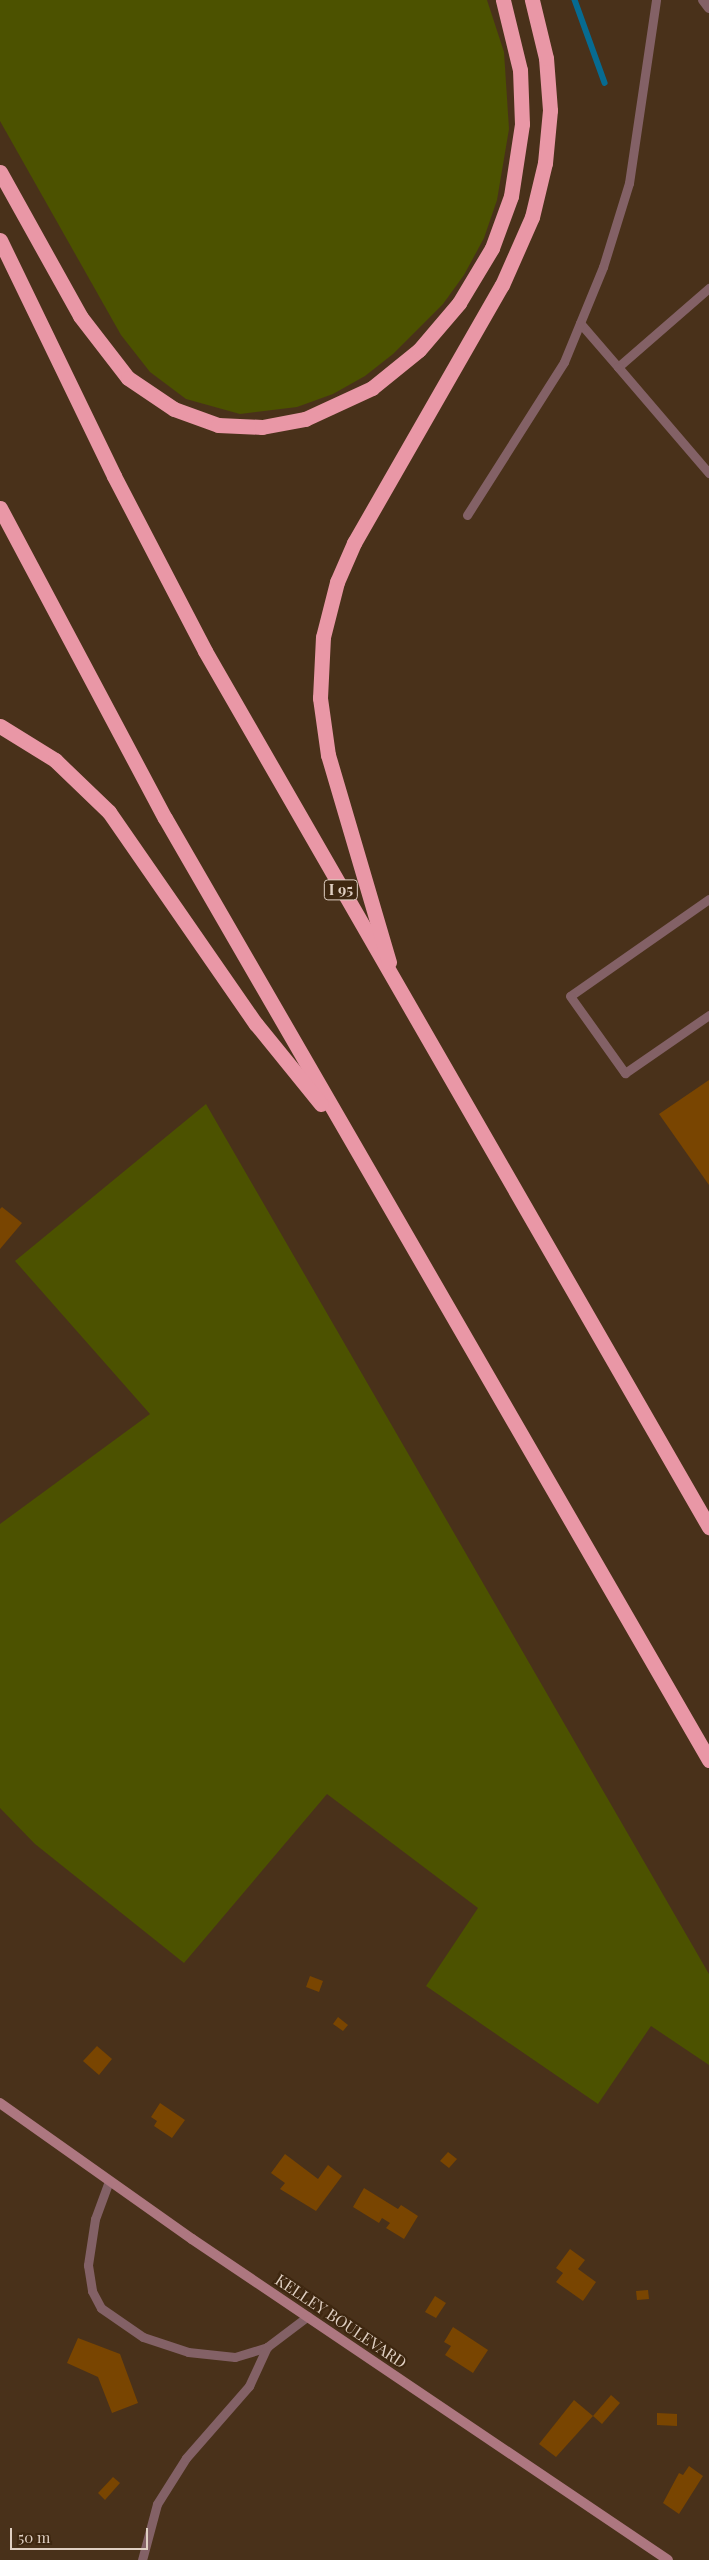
<!DOCTYPE html>
<html>
<head>
<meta charset="utf-8">
<style>
  body { margin:0 }
  #map { position:relative; width:709px; height:2560px; overflow:hidden; background:#49311a; font-family:"Playfair Display",serif }
  div>[style] { position:absolute }
  [style*='--x'] { left:calc(var(--x)*1px); top:calc(var(--y)*1px); width:calc(var(--w)*1px); rotate:calc(var(--a)*1deg) }
  .green>* { inset:0; background:#4c5200 }
  .stream>* { height:5.5px; margin:-2.75px; padding:0 2.75px; transform-origin:2.75px; border-radius:2.75px; background:#076b91 }
  .building>* { inset:0; background:#794501 }
  .service>* { height:9px; margin:-4.5px; padding:0 4.5px; transform-origin:4.5px; border-radius:4.5px; background:#836166 }
  .tertiary>* { height:10px; margin:-5px; padding:0 5px; transform-origin:5px; border-radius:5px; background:#836166 }
  .secondary>* { height:10px; margin:-5px; padding:0 5px; transform-origin:5px; border-radius:5px; background:#ad7780 }
  .motorway>* { height:15px; margin:-7.5px; padding:0 7.5px; transform-origin:7.5px; border-radius:7.5px; background:#e997a6 }
  span { translate:-50% -50%; white-space:nowrap; text-align:center; line-height:1.15; -webkit-text-stroke:4.5px #3e2710; paint-order:stroke }
  .shield-label span { padding:1px 4px; background:#3e2710; border:1px solid; border-radius:4px; -webkit-text-stroke-width:0 }
  .shield-label { font-size:15px; color:#dfcfc2; font-weight:700 }
  .street-label { font-size:16px; color:#dfcfc2 }
  .scale { position:absolute; left:10px; top:2528px; width:138px; height:22px; box-sizing:border-box; border:2px solid #dfcfc2; border-top:0; padding-left:6px; font-size:15px; line-height:18px; white-space:nowrap; color:#dfcfc2; -webkit-text-stroke:4px #3e2710; paint-order:stroke }
</style>
</head>
<body>
<div id="map">
  <div class="green">
    <i style="clip-path:polygon(0 0,487px 0,504px 52px,509px 129px,497px 200px,484px 238px,464px 275px,443px 304px,393px 354px,365px 376px,333px 394px,297px 407px,240px 414px,186px 399px,150px 372px,121px 335px,0 121px)"></i>
    <i style="clip-path:polygon(206px 1104px,709px 1974px,709px 2065px,651px 2026px,598px 2104px,426px 1986px,478px 1908px,327px 1794px,184px 1963px,35px 1844px,0 1808px,0 1524px,150px 1414px,15px 1261px)"></i>
  </div>
  <div class="stream">
    <i style="--x:575;--y:0;--w:88;--a:70.1"></i>
  </div>
  <div class="building">
    <i style="clip-path:polygon(709px 1080px,709px 1185px,659px 1114px)"></i>
    <i style="clip-path:polygon(2px 1207px,22px 1223px,0 1249px,0 1209px)"></i>
    <i style="clip-path:polygon(310px 1976px,323px 1981px,319px 1992px,306px 1987px)"></i>
    <i style="clip-path:polygon(338px 2017px,348px 2025px,343px 2031px,333px 2024px)"></i>
    <i style="clip-path:polygon(97px 2046px,112px 2059px,99px 2075px,83px 2061px)"></i>
    <i style="clip-path:polygon(160px 2103px,185px 2120px,172px 2138px,154px 2126px,157px 2121px,151px 2117px)"></i>
    <i style="clip-path:polygon(448px 2152px,457px 2159px,449px 2168px,440px 2161px)"></i>
    <i style="clip-path:polygon(285px 2154px,318px 2179px,328px 2165px,342px 2176px,316px 2211px,280px 2189px,285px 2183px,271px 2173px)"></i>
    <i style="clip-path:polygon(364px 2188px,398px 2209px,401px 2205px,418px 2216px,404px 2239px,386px 2228px,390px 2223px,382px 2218px,379px 2223px,353px 2207px)"></i>
    <i style="clip-path:polygon(570px 2249px,585px 2260px,578px 2269px,596px 2282px,583px 2301px,556px 2282px,563px 2273px,556px 2268px)"></i>
    <i style="clip-path:polygon(648px 2290px,649px 2299px,637px 2300px,636px 2291px)"></i>
    <i style="clip-path:polygon(435px 2296px,446px 2303px,436px 2318px,425px 2312px)"></i>
    <i style="clip-path:polygon(453px 2327px,488px 2350px,473px 2373px,445px 2355px,451px 2346px,444px 2342px)"></i>
    <i style="clip-path:polygon(78px 2338px,120px 2354px,138px 2403px,112px 2413px,98px 2377px,67px 2363px)"></i>
    <i style="clip-path:polygon(611px 2395px,620px 2403px,602px 2424px,593px 2416px)"></i>
    <i style="clip-path:polygon(574px 2400px,593px 2416px,556px 2457px,539px 2444px)"></i>
    <i style="clip-path:polygon(657px 2413px,677px 2414px,677px 2426px,657px 2425px)"></i>
    <i style="clip-path:polygon(689px 2466px,703px 2476px,679px 2514px,663px 2503px,679px 2473px,683px 2475px)"></i>
    <i style="clip-path:polygon(113px 2477px,120px 2483px,105px 2500px,98px 2493px)"></i>
  </div>
  <div class="service">
    <i style="--x:580;--y:323;--w:58;--a:49.2"></i>
    <i style="--x:618;--y:367;--w:121;--a:-41"></i>
    <i style="--x:618;--y:367;--w:140;--a:49.4"></i>
    <i style="--x:467;--y:515;--w:181;--a:-57.6"></i>
    <i style="--x:564;--y:362;--w:103;--a:-67.7"></i>
    <i style="--x:603;--y:267;--w:88;--a:-72.8"></i>
    <i style="--x:629;--y:183;--w:185;--a:-81.6"></i>
    <i style="--x:709;--y:899;--w:169;--a:145.1"></i>
    <i style="--x:570;--y:996;--w:95;--a:54.5"></i>
    <i style="--x:625;--y:1073;--w:102;--a:-34.6"></i>
    <i style="--x:109;--y:2181;--w:40;--a:110.2"></i>
    <i style="--x:95;--y:2219;--w:47;--a:98.7"></i>
    <i style="--x:88;--y:2265;--w:26;--a:81"></i>
    <i style="--x:92;--y:2291;--w:19;--a:62"></i>
    <i style="--x:101;--y:2308;--w:51;--a:34.6"></i>
    <i style="--x:143;--y:2337;--w:47;--a:18.4"></i>
    <i style="--x:188;--y:2352;--w:47;--a:6.1"></i>
    <i style="--x:235;--y:2357;--w:34;--a:-17"></i>
    <i style="--x:267;--y:2347;--w:51;--a:-37.1"></i>
    <i style="--x:142;--y:2560;--w:58;--a:-75"></i>
    <i style="--x:157;--y:2504;--w:54;--a:-57.8"></i>
    <i style="--x:186;--y:2458;--w:96;--a:-48.8"></i>
    <i style="--x:249;--y:2386;--w:43;--a:-65.2"></i>
  </div>
  <div class="tertiary">
    <i style="--x:703;--y:0;--w:10;--a:53"></i>
  </div>
  <div class="secondary">
    <i style="--x:0;--y:2103;--w:235;--a:35.3"></i>
    <i style="--x:192;--y:2239;--w:574;--a:33.99"></i>
  </div>
  <div class="motorway">
    <i style="--x:0;--y:172;--w:165;--a:60.9"></i>
    <i style="--x:80;--y:316;--w:78;--a:52.3"></i>
    <i style="--x:128;--y:378;--w:55;--a:34"></i>
    <i style="--x:174;--y:409;--w:47;--a:20"></i>
    <i style="--x:218;--y:425;--w:44;--a:2.6"></i>
    <i style="--x:262;--y:427;--w:44;--a:-10.5"></i>
    <i style="--x:305;--y:419;--w:74;--a:-24.8"></i>
    <i style="--x:372;--y:388;--w:60;--a:-39"></i>
    <i style="--x:419;--y:350;--w:62;--a:-49.6"></i>
    <i style="--x:459;--y:303;--w:64;--a:-59"></i>
    <i style="--x:492;--y:248;--w:55;--a:-69.9"></i>
    <i style="--x:511;--y:196;--w:73;--a:-81.3"></i>
    <i style="--x:522;--y:124;--w:54;--a:-92.1"></i>
    <i style="--x:520;--y:70;--w:72;--a:-103.7"></i>
    <i style="--x:0;--y:240;--w:262;--a:64.2"></i>
    <i style="--x:114;--y:476;--w:197;--a:62.5"></i>
    <i style="--x:205;--y:651;--w:1011;--a:60.09"></i>
    <i style="--x:0;--y:508;--w:351;--a:62"></i>
    <i style="--x:165;--y:818;--w:1088;--a:59.99"></i>
    <i style="--x:0;--y:726;--w:65;--a:31.7"></i>
    <i style="--x:55;--y:760;--w:75;--a:43.9"></i>
    <i style="--x:109;--y:812;--w:258;--a:55.3"></i>
    <i style="--x:256;--y:1024;--w:103;--a:50.9"></i>
    <i style="--x:389;--y:962;--w:216;--a:-106.4"></i>
    <i style="--x:328;--y:755;--w:58;--a:-98"></i>
    <i style="--x:320;--y:698;--w:61;--a:-87.2"></i>
    <i style="--x:323;--y:637;--w:57;--a:-75.7"></i>
    <i style="--x:337;--y:582;--w:43;--a:-66.4"></i>
    <i style="--x:354;--y:543;--w:297;--a:-60.2"></i>
    <i style="--x:502;--y:285;--w:74;--a:-66.2"></i>
    <i style="--x:532;--y:217;--w:56;--a:-76.5"></i>
    <i style="--x:545;--y:163;--w:53;--a:-84.6"></i>
    <i style="--x:550;--y:110;--w:52;--a:-94.4"></i>
    <i style="--x:546;--y:58;--w:60;--a:-103.6"></i>
  </div>
  <div class="shield-label">
    <span style="left:341px;top:890px">I 95</span>
  </div>
  <div class="street-label">
    <span style="left:341px;top:2321px;rotate:34deg">KELLEY BOULEVARD</span>
  </div>
  <div class="scale">50 m</div>
</div>
</body>
</html>
